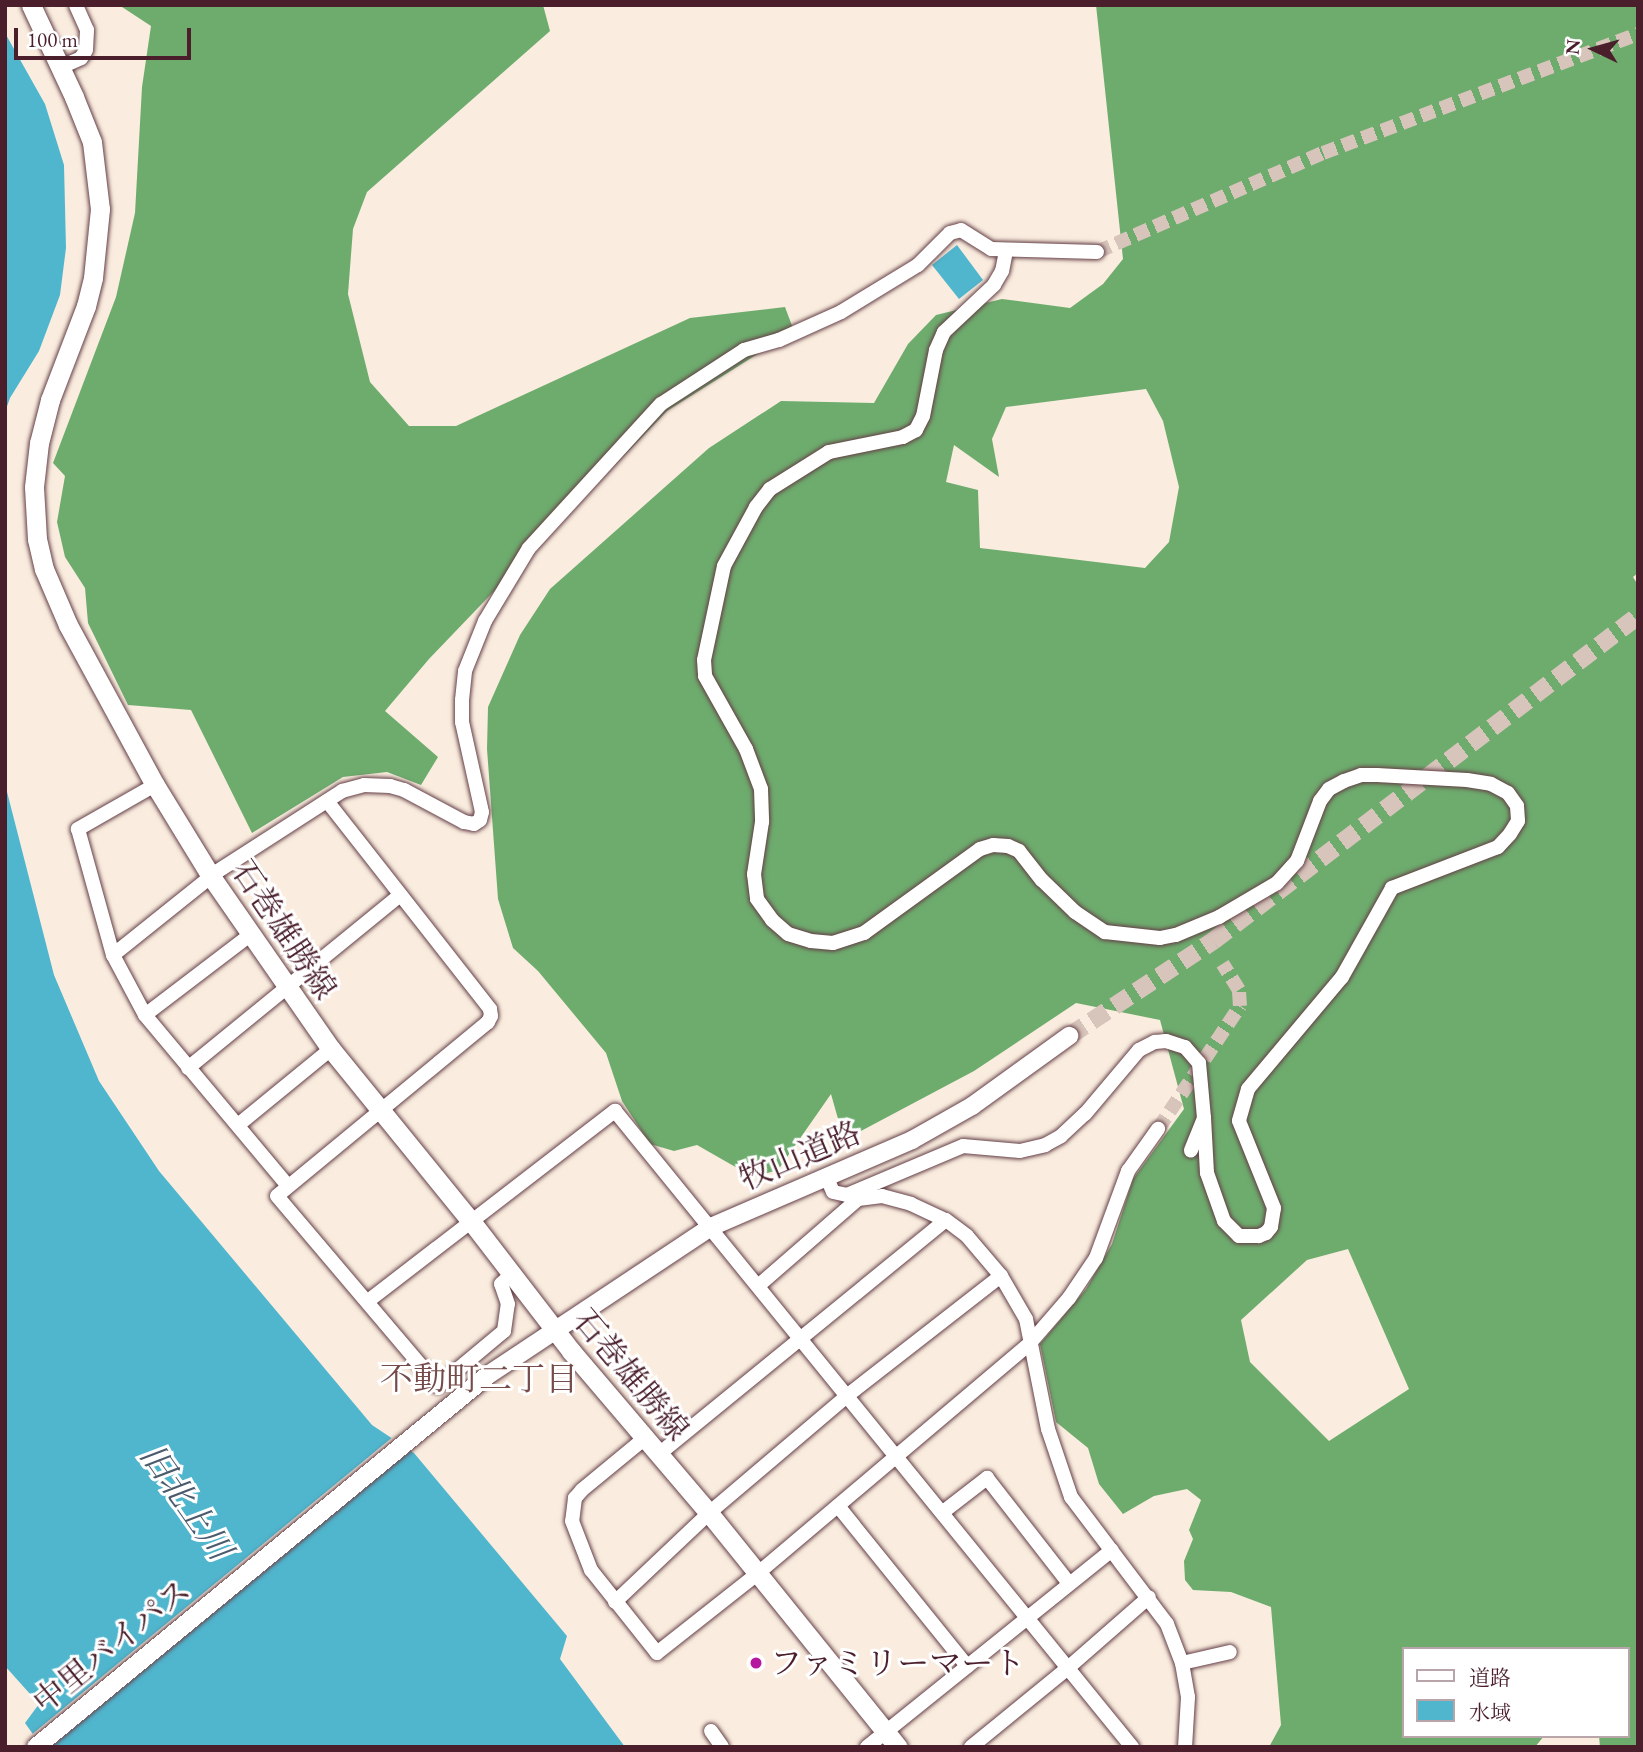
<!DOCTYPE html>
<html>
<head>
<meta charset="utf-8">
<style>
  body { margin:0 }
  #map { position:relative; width:1643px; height:1752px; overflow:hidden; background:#faeddf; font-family:"EB Garamond","Noto Serif JP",serif }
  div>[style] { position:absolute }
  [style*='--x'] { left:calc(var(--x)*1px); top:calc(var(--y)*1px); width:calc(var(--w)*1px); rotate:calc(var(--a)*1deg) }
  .forest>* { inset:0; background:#6eac6e }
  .water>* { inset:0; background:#50b6ce }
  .pier>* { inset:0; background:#faeddf }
  .minor-tunnel>* { height:14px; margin-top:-7px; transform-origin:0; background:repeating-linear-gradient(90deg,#d7c4bb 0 14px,transparent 0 21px) }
  .tertiary-tunnel>* { height:18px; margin-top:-9px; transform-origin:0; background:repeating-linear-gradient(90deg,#d7c4bb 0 18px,transparent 0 27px) }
  .roads { filter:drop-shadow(0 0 2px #643e46) drop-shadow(0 0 2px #643e46) }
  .minor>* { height:14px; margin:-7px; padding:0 7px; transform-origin:7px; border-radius:7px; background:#fff }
  .tertiary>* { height:18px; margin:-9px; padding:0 9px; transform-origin:9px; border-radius:9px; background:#fff }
  .secondary>* { height:19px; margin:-9.5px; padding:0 9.5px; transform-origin:9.5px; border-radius:9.5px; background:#fff }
  .dots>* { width:19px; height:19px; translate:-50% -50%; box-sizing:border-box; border:4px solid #fff; border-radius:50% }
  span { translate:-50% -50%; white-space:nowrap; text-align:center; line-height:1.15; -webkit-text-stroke:6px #fff; paint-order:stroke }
  .street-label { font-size:32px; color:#4a1f2b }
  .poi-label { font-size:32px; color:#4a1f2b }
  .left { translate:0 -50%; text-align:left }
  .neighbourhood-label { font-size:33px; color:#754c4a }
  .water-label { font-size:33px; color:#4c5b6c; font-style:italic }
  .frame { position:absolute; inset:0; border:7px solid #4a1f2b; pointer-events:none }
  .legend { position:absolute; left:1402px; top:1647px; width:228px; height:91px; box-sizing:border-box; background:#fff; border:2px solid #b7a5aa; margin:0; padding:9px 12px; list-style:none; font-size:21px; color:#4a1f2b }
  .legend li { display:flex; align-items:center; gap:14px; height:35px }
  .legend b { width:35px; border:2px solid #b7a5aa }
  .north { position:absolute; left:1559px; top:14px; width:70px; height:70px; -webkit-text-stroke:5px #fff; paint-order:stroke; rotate:275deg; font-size:19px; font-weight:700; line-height:28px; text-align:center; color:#4a1f2b }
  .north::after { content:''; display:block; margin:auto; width:24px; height:32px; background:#4a1f2b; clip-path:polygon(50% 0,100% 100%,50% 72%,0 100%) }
  .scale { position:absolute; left:14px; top:28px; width:177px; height:32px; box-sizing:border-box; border:4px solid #4a1f2b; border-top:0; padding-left:9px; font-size:21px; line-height:24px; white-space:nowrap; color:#4a1f2b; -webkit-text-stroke:5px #fff; paint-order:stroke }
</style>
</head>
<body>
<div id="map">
  <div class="forest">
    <i style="clip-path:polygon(119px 5px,543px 5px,550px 31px,367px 192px,353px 229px,348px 294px,370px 382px,409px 426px,456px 426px,690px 318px,785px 307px,794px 331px,667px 411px,429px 659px,385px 711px,438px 757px,421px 785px,387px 772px,343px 777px,252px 833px,191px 710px,128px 705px,88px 623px,85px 588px,65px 557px,57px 522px,65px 476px,53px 463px,116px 297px,135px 213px,142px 87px,151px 26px)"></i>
    <i style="clip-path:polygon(evenodd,1096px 5px,1638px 5px,1638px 573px,1633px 577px,1638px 585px,1638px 1747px,1600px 1747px,1599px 1736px,1627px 1736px,1627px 1649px,1403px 1649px,1403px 1736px,1544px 1736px,1535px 1747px,1269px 1747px,1281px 1725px,1271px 1607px,1231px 1592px,1193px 1590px,1185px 1580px,1184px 1561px,1193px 1539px,1189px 1530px,1201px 1500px,1187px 1489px,1154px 1496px,1123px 1514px,1099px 1484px,1088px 1448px,1056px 1422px,1040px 1344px,1086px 1289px,1112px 1244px,1133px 1179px,1184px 1109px,1160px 1020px,1076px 1003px,974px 1071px,844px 1140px,831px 1094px,778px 1170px,753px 1177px,697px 1145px,674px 1151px,650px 1144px,622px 1101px,606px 1053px,538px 971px,513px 948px,498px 899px,487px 749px,488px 707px,520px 635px,550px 589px,709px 448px,781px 401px,874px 403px,908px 344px,936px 315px,1002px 299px,1070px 308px,1103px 284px,1123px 259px,1096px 5px,1146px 389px,1163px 421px,1179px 487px,1169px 542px,1145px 568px,980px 548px,978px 490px,946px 482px,954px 445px,999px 477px,992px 439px,1006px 407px,1146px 389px,1096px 5px,1348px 1249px,1409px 1389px,1329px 1441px,1250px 1362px,1241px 1320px,1307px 1260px,1348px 1249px)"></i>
  </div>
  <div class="water">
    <i style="clip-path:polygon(5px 33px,45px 104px,64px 165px,66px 248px,60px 295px,39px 351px,10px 398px,5px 412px)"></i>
    <i style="clip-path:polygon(957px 245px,983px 280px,959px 299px,932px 265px)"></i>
    <i style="clip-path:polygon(5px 784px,54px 975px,99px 1081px,159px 1171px,372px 1425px,414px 1453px,567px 1636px,560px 1659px,625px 1747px,42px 1747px,25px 1723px,39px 1704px,5px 1666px)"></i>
  </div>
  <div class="pier">
    <i style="clip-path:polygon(394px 1436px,413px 1449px,51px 1747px,38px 1747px,30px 1736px)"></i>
  </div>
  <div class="minor-tunnel">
    <i style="--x:1097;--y:252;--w:247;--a:-23.7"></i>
    <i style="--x:1323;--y:153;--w:337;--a:-20.7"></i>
    <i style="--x:1158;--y:1129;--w:148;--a:-56.3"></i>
    <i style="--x:1240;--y:1006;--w:16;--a:-94"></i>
    <i style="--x:1239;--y:990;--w:31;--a:-122"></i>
  </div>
  <div class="tertiary-tunnel">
    <i style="--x:1069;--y:1036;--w:173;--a:-33.4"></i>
    <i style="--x:1213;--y:941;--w:535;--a:-37.41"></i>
  </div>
  <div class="roads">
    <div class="minor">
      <i style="--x:61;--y:67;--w:22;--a:-24"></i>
      <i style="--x:81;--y:58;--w:9;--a:-58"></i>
      <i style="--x:86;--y:50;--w:20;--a:-87"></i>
      <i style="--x:87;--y:30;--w:27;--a:-114"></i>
      <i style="--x:1006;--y:251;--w:20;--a:101"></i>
      <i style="--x:1002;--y:271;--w:16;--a:120"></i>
      <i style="--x:994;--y:285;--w:69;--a:136.8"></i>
      <i style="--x:944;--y:332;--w:20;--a:114"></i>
      <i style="--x:936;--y:350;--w:67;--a:101.1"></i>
      <i style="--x:923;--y:416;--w:16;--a:117"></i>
      <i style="--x:916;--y:430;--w:15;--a:152"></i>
      <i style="--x:903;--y:437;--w:76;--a:168.5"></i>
      <i style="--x:829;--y:452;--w:70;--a:147.9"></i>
      <i style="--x:770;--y:489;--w:23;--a:128"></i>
      <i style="--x:756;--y:507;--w:67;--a:118.5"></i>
      <i style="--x:724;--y:566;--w:96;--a:102"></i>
      <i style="--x:704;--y:660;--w:16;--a:86"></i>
      <i style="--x:705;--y:676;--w:84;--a:60.7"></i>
      <i style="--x:746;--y:749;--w:43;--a:69.4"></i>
      <i style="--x:761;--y:789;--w:33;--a:88"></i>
      <i style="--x:762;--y:822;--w:53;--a:98.7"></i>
      <i style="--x:754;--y:874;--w:25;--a:83"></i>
      <i style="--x:757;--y:899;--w:26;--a:54"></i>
      <i style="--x:772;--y:920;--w:21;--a:41"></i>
      <i style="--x:788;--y:934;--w:24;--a:17"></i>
      <i style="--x:811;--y:941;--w:22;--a:5"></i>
      <i style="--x:833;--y:943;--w:33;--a:-18"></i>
      <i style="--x:864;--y:933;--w:143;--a:-35.9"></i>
      <i style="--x:980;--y:849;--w:14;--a:-17"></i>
      <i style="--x:993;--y:845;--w:15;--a:4"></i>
      <i style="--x:1008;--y:846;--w:12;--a:24"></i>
      <i style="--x:1019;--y:851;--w:37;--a:52"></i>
      <i style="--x:1042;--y:880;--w:46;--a:44.1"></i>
      <i style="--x:1075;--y:912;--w:36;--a:34"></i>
      <i style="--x:1105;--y:932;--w:55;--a:6.2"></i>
      <i style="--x:1160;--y:938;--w:16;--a:-11"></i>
      <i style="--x:1176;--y:935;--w:47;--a:-22.7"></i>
      <i style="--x:1219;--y:917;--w:67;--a:-30.4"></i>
      <i style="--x:1277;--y:883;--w:30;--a:-48"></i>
      <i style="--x:1297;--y:861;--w:64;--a:-69"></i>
      <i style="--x:1320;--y:801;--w:15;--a:-53"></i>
      <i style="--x:1329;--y:789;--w:17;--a:-28"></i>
      <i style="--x:1344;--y:781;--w:18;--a:-19"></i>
      <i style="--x:1361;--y:775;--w:16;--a:0"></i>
      <i style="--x:1377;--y:775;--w:90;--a:3.2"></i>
      <i style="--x:1467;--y:780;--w:24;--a:9"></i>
      <i style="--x:1491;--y:784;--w:19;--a:28"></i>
      <i style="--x:1508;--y:793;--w:16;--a:55"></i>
      <i style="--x:1517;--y:806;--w:15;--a:86"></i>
      <i style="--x:1518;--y:821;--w:15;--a:122"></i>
      <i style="--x:1510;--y:834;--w:18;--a:133"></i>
      <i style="--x:1498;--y:847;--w:114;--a:158.9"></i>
      <i style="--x:1392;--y:888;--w:102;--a:119.3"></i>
      <i style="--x:1342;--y:977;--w:146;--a:130"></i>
      <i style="--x:1248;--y:1089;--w:33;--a:106"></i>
      <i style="--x:1239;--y:1121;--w:94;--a:68.1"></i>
      <i style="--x:1274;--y:1208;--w:19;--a:99"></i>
      <i style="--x:1271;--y:1227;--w:8;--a:130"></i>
      <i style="--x:1266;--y:1233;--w:8;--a:157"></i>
      <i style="--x:1259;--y:1236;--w:20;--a:180"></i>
      <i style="--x:1239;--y:1236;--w:21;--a:-135"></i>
      <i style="--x:1224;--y:1221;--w:51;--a:-109.5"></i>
      <i style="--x:1207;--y:1173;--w:55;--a:-93.1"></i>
      <i style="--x:155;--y:785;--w:89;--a:150.3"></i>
      <i style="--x:78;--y:829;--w:131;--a:74.5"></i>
      <i style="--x:113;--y:955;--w:68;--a:61.9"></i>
      <i style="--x:145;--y:1015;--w:222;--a:50.1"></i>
      <i style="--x:327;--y:801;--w:264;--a:51.9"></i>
      <i style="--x:490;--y:1009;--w:7;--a:82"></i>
      <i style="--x:491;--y:1016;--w:7;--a:117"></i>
      <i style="--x:488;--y:1022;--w:273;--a:140.5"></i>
      <i style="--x:277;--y:1196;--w:249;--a:49.7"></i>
      <i style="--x:438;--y:1386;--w:86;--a:-39.8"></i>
      <i style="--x:504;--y:1331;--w:27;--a:-82"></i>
      <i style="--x:508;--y:1304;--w:21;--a:-109"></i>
      <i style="--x:501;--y:1284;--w:15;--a:-42"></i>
      <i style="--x:113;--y:955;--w:134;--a:-38.7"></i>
      <i style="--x:218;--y:871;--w:148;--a:-32.8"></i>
      <i style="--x:342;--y:791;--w:23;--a:-15"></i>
      <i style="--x:364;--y:785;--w:26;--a:2"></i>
      <i style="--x:390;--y:786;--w:15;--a:16"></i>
      <i style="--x:404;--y:790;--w:68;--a:28.1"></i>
      <i style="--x:464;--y:822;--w:10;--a:11"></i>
      <i style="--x:474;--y:824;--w:7;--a:-34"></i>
      <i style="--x:480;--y:820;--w:8;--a:-76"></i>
      <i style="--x:482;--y:812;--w:92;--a:-102.5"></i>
      <i style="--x:462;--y:722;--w:22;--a:-90"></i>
      <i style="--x:462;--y:700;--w:29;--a:-84"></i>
      <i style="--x:465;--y:671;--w:54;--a:-68.2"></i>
      <i style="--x:485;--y:621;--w:85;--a:-58.9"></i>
      <i style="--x:529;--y:548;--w:195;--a:-47.5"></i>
      <i style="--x:661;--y:404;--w:99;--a:-33"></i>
      <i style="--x:744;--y:350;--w:36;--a:-16"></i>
      <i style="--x:779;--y:340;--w:68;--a:-24.3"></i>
      <i style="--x:841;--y:312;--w:90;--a:-31.4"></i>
      <i style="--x:918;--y:265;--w:45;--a:-45"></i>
      <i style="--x:950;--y:233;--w:11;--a:-15"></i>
      <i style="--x:961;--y:230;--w:36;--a:32"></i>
      <i style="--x:991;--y:249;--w:106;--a:1.6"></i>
      <i style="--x:145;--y:1015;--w:132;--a:-37.3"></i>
      <i style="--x:188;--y:1068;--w:274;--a:-39.2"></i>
      <i style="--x:238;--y:1125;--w:120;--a:-39.3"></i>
      <i style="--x:826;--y:1176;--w:17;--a:66"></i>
      <i style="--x:833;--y:1192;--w:14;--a:12"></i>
      <i style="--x:847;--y:1195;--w:126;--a:-22.9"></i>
      <i style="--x:963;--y:1146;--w:57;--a:5"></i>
      <i style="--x:1020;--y:1151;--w:26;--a:-13"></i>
      <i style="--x:1045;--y:1145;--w:18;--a:-29"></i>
      <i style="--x:1061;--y:1136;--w:33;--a:-43"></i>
      <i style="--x:1085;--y:1114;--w:84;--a:-49.8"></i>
      <i style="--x:1139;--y:1050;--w:18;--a:-27"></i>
      <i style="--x:1155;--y:1042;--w:11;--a:-5"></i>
      <i style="--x:1166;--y:1041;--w:20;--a:18"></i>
      <i style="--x:1185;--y:1047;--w:21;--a:49"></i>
      <i style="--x:1199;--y:1063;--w:55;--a:84.8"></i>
      <i style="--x:1204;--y:1118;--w:35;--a:112"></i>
      <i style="--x:758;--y:1286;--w:133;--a:-41"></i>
      <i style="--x:858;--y:1199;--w:24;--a:-7"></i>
      <i style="--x:882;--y:1196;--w:30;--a:15"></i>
      <i style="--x:911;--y:1204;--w:38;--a:25"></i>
      <i style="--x:946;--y:1220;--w:26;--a:37"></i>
      <i style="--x:967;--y:1236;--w:52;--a:49.6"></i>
      <i style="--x:1001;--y:1276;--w:50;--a:59.8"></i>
      <i style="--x:1026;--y:1319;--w:112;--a:78.7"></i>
      <i style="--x:1048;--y:1429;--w:72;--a:71.3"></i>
      <i style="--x:1071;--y:1497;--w:159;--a:52.9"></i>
      <i style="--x:1167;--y:1624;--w:42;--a:69"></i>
      <i style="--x:1182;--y:1663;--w:35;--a:80"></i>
      <i style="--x:1188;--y:1697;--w:50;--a:93.4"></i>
      <i style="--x:368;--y:1301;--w:312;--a:-37.6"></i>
      <i style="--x:615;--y:1111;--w:820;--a:50.89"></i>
      <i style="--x:645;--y:1438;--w:82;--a:140.5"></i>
      <i style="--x:582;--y:1490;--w:11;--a:131"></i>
      <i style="--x:575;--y:1498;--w:23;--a:97"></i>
      <i style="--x:572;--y:1521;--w:53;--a:68.8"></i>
      <i style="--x:591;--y:1570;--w:106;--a:51.5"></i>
      <i style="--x:657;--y:1653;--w:127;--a:-38.3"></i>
      <i style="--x:757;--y:1574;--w:358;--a:-40.2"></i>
      <i style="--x:1030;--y:1343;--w:60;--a:-49.1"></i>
      <i style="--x:1069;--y:1298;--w:48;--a:-56"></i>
      <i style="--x:1096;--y:1258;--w:93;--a:-69.8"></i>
      <i style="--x:1128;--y:1171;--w:52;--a:-54.5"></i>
      <i style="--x:659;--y:1454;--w:370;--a:-39.2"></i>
      <i style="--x:838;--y:1506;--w:206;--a:51.1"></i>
      <i style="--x:943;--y:1512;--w:56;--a:-37.7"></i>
      <i style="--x:987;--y:1478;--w:132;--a:52.1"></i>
      <i style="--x:615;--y:1602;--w:129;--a:-43.4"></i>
      <i style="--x:709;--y:1513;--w:182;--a:-40.3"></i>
      <i style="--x:848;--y:1395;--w:194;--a:-37.9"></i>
      <i style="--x:1182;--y:1663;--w:49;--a:-12.9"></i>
      <i style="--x:711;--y:1731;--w:19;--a:55"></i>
      <i style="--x:867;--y:1747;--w:314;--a:-38.8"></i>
      <i style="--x:971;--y:1747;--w:127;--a:-39.2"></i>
      <i style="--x:1069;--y:1667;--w:106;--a:-41.2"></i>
    </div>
    <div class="tertiary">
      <i style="--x:36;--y:1747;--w:585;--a:-39.45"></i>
      <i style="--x:488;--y:1375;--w:268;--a:-33.6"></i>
      <i style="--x:711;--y:1227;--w:219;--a:-23.4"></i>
      <i style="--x:912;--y:1140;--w:69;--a:-29.5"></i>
      <i style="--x:972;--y:1106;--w:120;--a:-35.8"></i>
    </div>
    <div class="secondary">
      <i style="--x:31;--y:5;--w:102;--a:64.9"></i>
      <i style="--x:74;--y:97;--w:48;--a:68.2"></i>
      <i style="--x:92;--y:142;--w:67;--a:83.2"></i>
      <i style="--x:100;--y:209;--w:69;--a:95.8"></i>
      <i style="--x:93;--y:278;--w:29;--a:104"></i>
      <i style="--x:86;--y:306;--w:101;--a:111"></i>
      <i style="--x:50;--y:400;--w:44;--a:104.3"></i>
      <i style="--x:39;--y:443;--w:44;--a:96.5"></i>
      <i style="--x:34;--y:487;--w:52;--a:86.7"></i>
      <i style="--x:37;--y:539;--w:31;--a:77"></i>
      <i style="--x:44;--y:569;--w:61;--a:66.8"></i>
      <i style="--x:68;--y:625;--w:182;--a:61.5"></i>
      <i style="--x:155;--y:785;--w:109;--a:58.5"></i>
      <i style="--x:212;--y:878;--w:208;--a:55.2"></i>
      <i style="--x:331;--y:1049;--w:222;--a:50.9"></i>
      <i style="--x:471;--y:1221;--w:164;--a:52.4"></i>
      <i style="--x:571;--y:1351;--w:213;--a:49.6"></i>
      <i style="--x:709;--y:1513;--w:301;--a:51.1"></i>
    </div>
  </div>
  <div class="dots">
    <i style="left:756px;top:1663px;background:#b5179e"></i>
  </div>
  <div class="street-label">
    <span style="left:284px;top:930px;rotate:56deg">石巻雄勝線</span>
    <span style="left:800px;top:1156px;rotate:-23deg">牧山道路</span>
    <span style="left:631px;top:1375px;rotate:50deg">石巻雄勝線</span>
    <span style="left:112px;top:1646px;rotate:-39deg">中里バイパス</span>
  </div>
  <div class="poi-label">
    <span class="left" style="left:770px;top:1663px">ファミリーマート</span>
  </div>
  <div class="neighbourhood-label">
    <span style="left:479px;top:1379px">不動町二丁目</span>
  </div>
  <div class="water-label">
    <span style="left:186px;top:1502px;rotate:55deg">旧北上川</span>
  </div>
  <div class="frame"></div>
  <ul class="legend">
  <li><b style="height:9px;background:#fff"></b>道路</li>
  <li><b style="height:19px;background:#50b6ce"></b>水域</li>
  </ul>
  <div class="north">N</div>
  <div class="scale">100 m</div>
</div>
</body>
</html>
